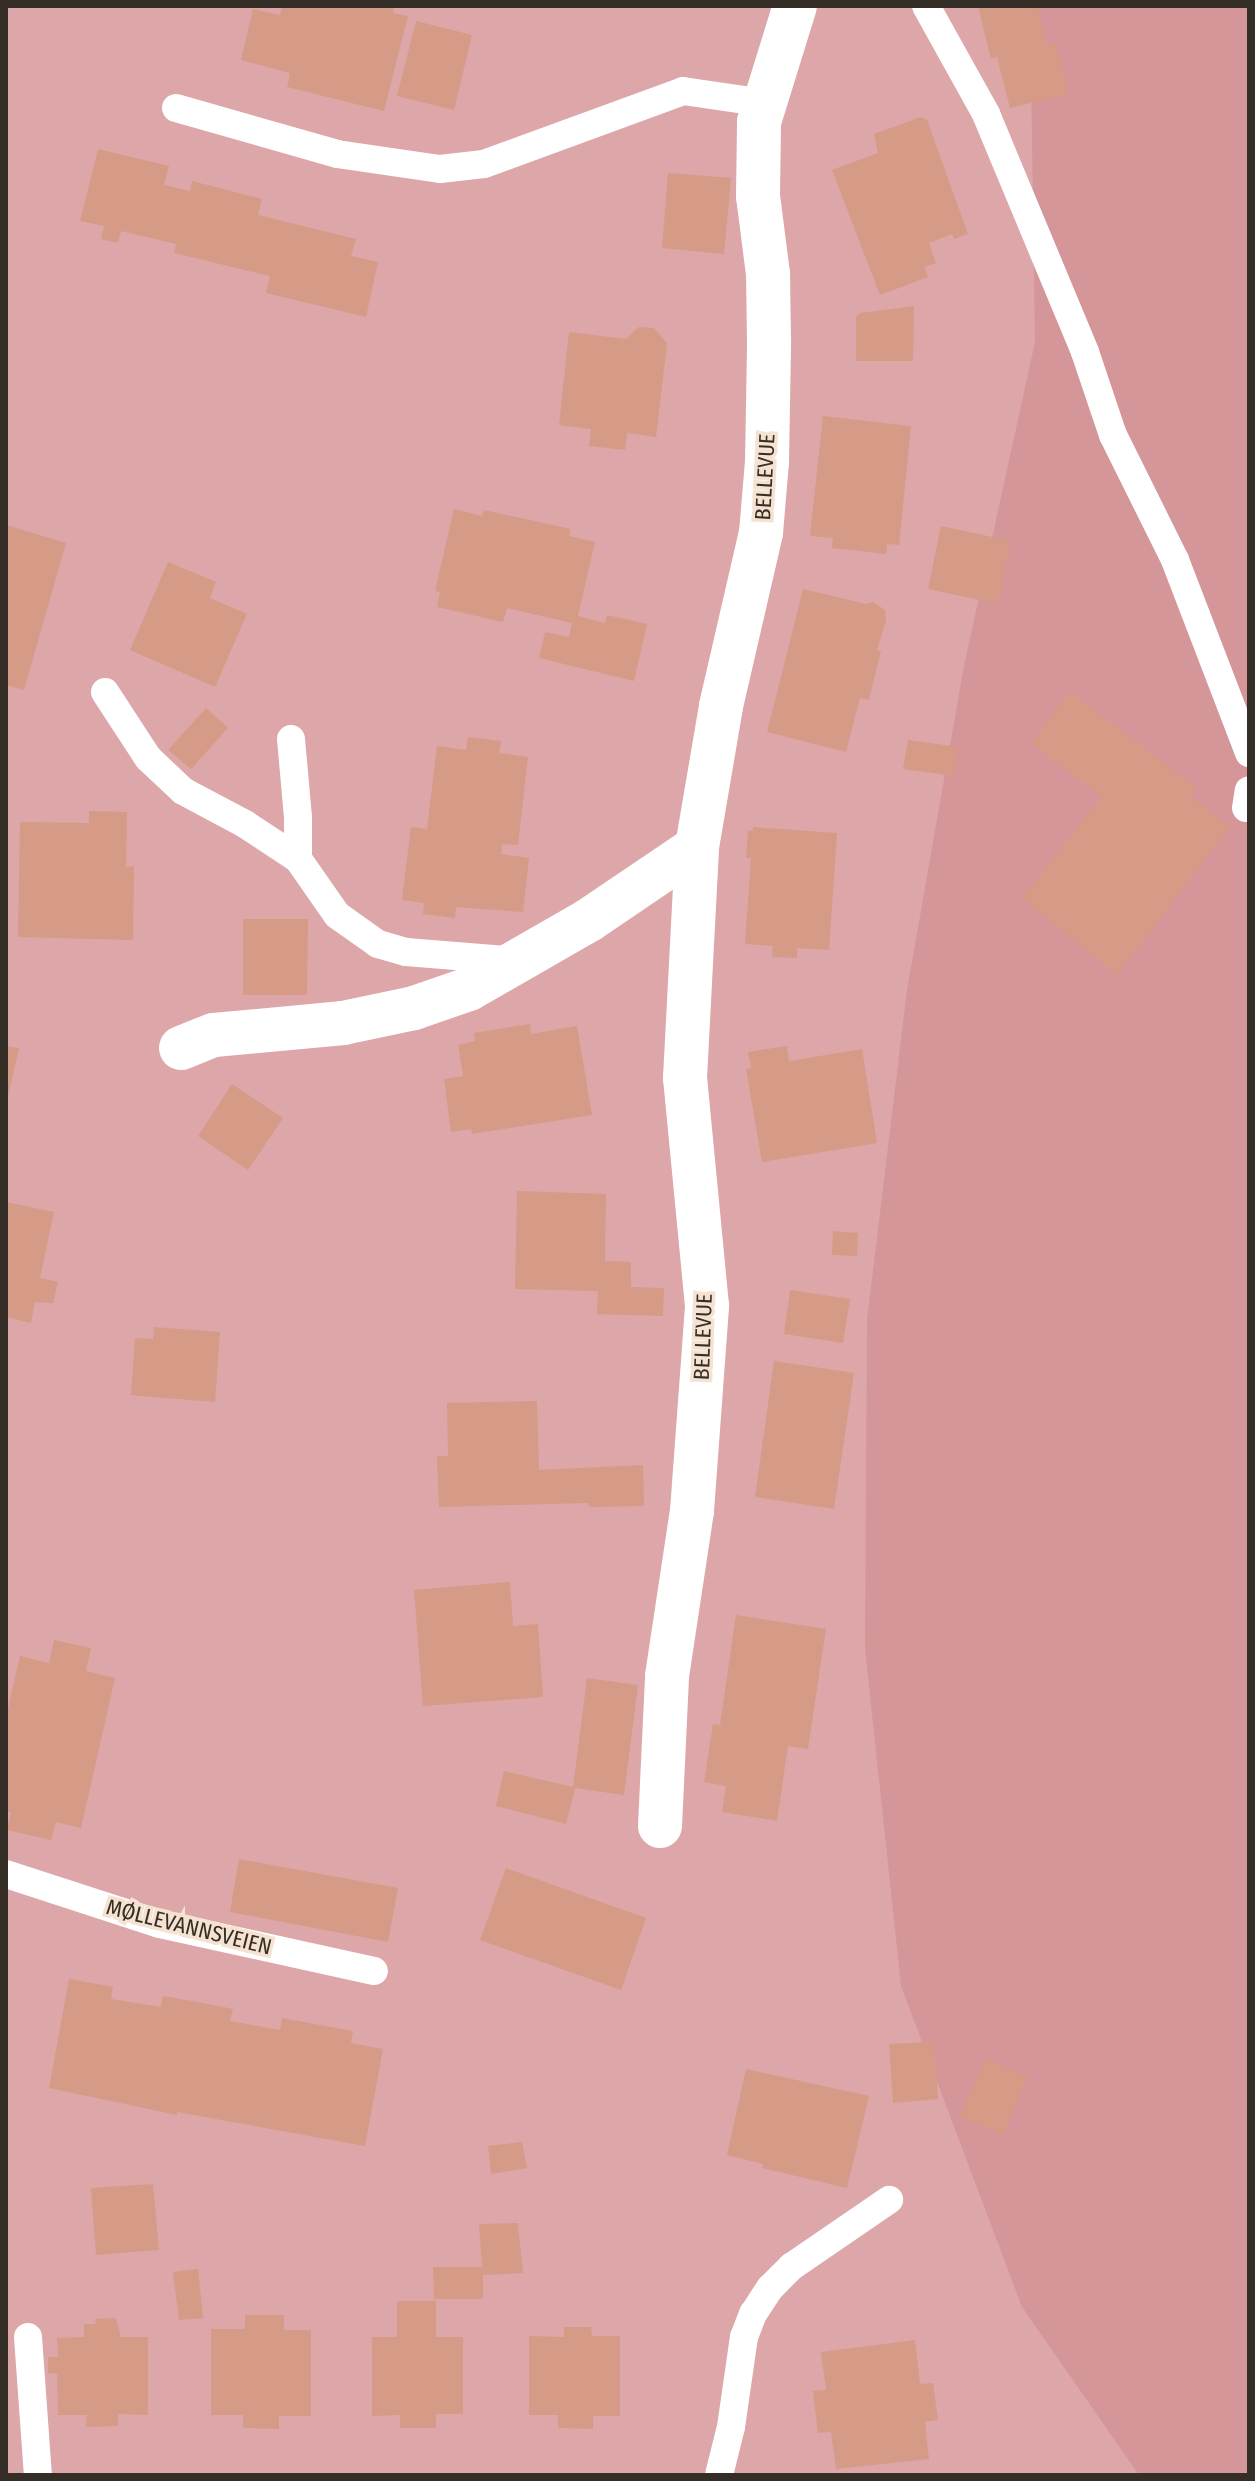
<!DOCTYPE html>
<html>
<head>
<meta charset="utf-8">
<style>
  body { margin:0 }
  #map { position:relative; width:1255px; height:2481px; overflow:hidden; background:#f5e2d1; font-family:"Fira Sans Condensed",sans-serif }
  div>[style] { position:absolute }
  [style*='--x'] { left:calc(var(--x)*1px); top:calc(var(--y)*1px); width:calc(var(--w)*1px); rotate:calc(var(--a)*1deg) }
  .green>* { inset:0; background:#dda6a9 }
  .forest>* { inset:0; background:#d5969a }
  .building>* { inset:0; background:#d59b86 }
  .lane>* { height:28px; margin:-14px; padding:0 14px; transform-origin:14px; border-radius:14px; background:#fff }
  .street>* { height:44px; margin:-22px; padding:0 22px; transform-origin:22px; border-radius:22px; background:#fff }
  span { translate:-50% -50%; white-space:nowrap; text-align:center; line-height:1.15; -webkit-text-stroke:7px #f5e2d1; paint-order:stroke }
  .street-label { font-size:22px; color:#352e27 }
  .frame { position:absolute; inset:0; border:8px solid #352e27; pointer-events:none }
</style>
</head>
<body>
<div id="map">
  <div class="green">
    <i style="clip-path:polygon(6px 6px,1249px 6px,1249px 2475px,6px 2475px)"></i>
  </div>
  <div class="forest">
    <i style="clip-path:polygon(1030px 6px,1249px 6px,1249px 2475px,1139px 2475px,1022px 2307px,901px 1986px,865px 1648px,867px 1320px,907px 990px,964px 666px,1035px 342px)"></i>
  </div>
  <div class="building">
    <i style="clip-path:polygon(282px 6px,394px 6px,393px 13px,408px 16px,384px 111px,287px 87px,290px 73px,241px 60px,253px 9px,280px 15px)"></i>
    <i style="clip-path:polygon(978px 6px,1037px 6px,1047px 45px,1056px 43px,1069px 94px,1010px 108px,997px 57px,991px 59px)"></i>
    <i style="clip-path:polygon(416px 21px,472px 35px,454px 110px,397px 96px)"></i>
    <i style="clip-path:polygon(921px 117px,927px 120px,968px 234px,954px 239px,952px 234px,929px 243px,936px 263px,924px 267px,928px 277px,880px 295px,832px 170px,878px 153px,874px 134px)"></i>
    <i style="clip-path:polygon(98px 149px,169px 166px,164px 185px,190px 191px,192px 181px,262px 199px,258px 215px,356px 239px,351px 256px,378px 262px,366px 317px,266px 293px,270px 276px,174px 253px,176px 244px,121px 231px,118px 243px,101px 239px,104px 226px,80px 221px)"></i>
    <i style="clip-path:polygon(668px 173px,731px 178px,724px 254px,662px 248px)"></i>
    <i style="clip-path:polygon(914px 306px,913px 361px,856px 361px,856px 317px,860px 313px)"></i>
    <i style="clip-path:polygon(639px 327px,654px 328px,667px 343px,656px 437px,627px 433px,625px 450px,589px 446px,591px 429px,559px 425px,569px 332px,626px 339px)"></i>
    <i style="clip-path:polygon(823px 416px,911px 426px,899px 545px,887px 544px,886px 554px,832px 548px,833px 538px,810px 536px)"></i>
    <i style="clip-path:polygon(454px 509px,482px 516px,484px 510px,571px 529px,569px 536px,595px 542px,578px 616px,605px 623px,607px 615px,647px 624px,634px 681px,539px 658px,545px 632px,569px 637px,572px 623px,507px 608px,503px 622px,437px 607px,440px 592px,435px 591px)"></i>
    <i style="clip-path:polygon(6px 525px,66px 543px,24px 690px,6px 685px)"></i>
    <i style="clip-path:polygon(941px 526px,1011px 541px,998px 604px,928px 589px)"></i>
    <i style="clip-path:polygon(168px 562px,216px 582px,210px 598px,247px 614px,215px 687px,130px 650px)"></i>
    <i style="clip-path:polygon(803px 589px,866px 604px,873px 602px,885px 610px,886px 620px,877px 650px,881px 651px,869px 700px,860px 698px,846px 752px,767px 732px)"></i>
    <i style="clip-path:polygon(1070px 691px,1197px 788px,1190px 796px,1230px 827px,1117px 975px,1022px 898px,1101px 797px,1031px 743px)"></i>
    <i style="clip-path:polygon(206px 708px,228px 728px,191px 769px,168px 750px)"></i>
    <i style="clip-path:polygon(468px 737px,501px 741px,499px 753px,528px 757px,518px 845px,502px 844px,501px 854px,529px 858px,523px 912px,456px 907px,455px 918px,423px 914px,424px 903px,402px 900px,411px 827px,427px 829px,437px 746px,466px 750px)"></i>
    <i style="clip-path:polygon(908px 740px,958px 747px,954px 776px,903px 769px)"></i>
    <i style="clip-path:polygon(89px 811px,127px 812px,126px 867px,134px 866px,133px 940px,18px 937px,20px 822px,89px 823px)"></i>
    <i style="clip-path:polygon(753px 827px,837px 833px,829px 950px,797px 948px,797px 958px,772px 957px,773px 946px,745px 944px,751px 858px,746px 858px,748px 830px,753px 831px)"></i>
    <i style="clip-path:polygon(243px 919px,308px 919px,307px 995px,243px 995px)"></i>
    <i style="clip-path:polygon(530px 1024px,531px 1034px,577px 1026px,592px 1115px,472px 1134px,471px 1129px,451px 1132px,444px 1079px,463px 1076px,458px 1045px,475px 1041px,474px 1033px)"></i>
    <i style="clip-path:polygon(6px 1046px,19px 1048px,7px 1101px,6px 1101px)"></i>
    <i style="clip-path:polygon(787px 1046px,789px 1061px,862px 1049px,877px 1143px,762px 1162px,746px 1069px,751px 1068px,748px 1052px)"></i>
    <i style="clip-path:polygon(232px 1084px,283px 1118px,248px 1170px,198px 1136px)"></i>
    <i style="clip-path:polygon(517px 1191px,606px 1194px,605px 1261px,631px 1262px,631px 1287px,664px 1288px,663px 1316px,597px 1314px,598px 1291px,515px 1289px)"></i>
    <i style="clip-path:polygon(6px 1202px,54px 1212px,40px 1278px,58px 1282px,53px 1303px,35px 1302px,31px 1323px,6px 1317px)"></i>
    <i style="clip-path:polygon(833px 1231px,858px 1233px,857px 1256px,832px 1255px)"></i>
    <i style="clip-path:polygon(790px 1290px,850px 1299px,843px 1343px,784px 1334px)"></i>
    <i style="clip-path:polygon(154px 1327px,220px 1332px,215px 1402px,131px 1395px,135px 1338px,153px 1339px)"></i>
    <i style="clip-path:polygon(774px 1361px,854px 1373px,834px 1509px,755px 1497px)"></i>
    <i style="clip-path:polygon(537px 1401px,539px 1470px,643px 1465px,644px 1506px,589px 1507px,588px 1503px,439px 1507px,437px 1456px,448px 1456px,447px 1403px)"></i>
    <i style="clip-path:polygon(510px 1582px,513px 1626px,538px 1624px,543px 1697px,423px 1706px,414px 1590px)"></i>
    <i style="clip-path:polygon(736px 1615px,826px 1629px,808px 1749px,788px 1746px,777px 1821px,722px 1812px,726px 1786px,704px 1782px,713px 1724px,720px 1725px)"></i>
    <i style="clip-path:polygon(54px 1640px,91px 1648px,86px 1671px,115px 1678px,81px 1828px,56px 1822px,51px 1840px,7px 1830px,11px 1812px,6px 1811px,6px 1717px,20px 1656px,49px 1663px)"></i>
    <i style="clip-path:polygon(587px 1678px,638px 1685px,624px 1795px,575px 1788px,566px 1824px,496px 1806px,504px 1771px,573px 1787px)"></i>
    <i style="clip-path:polygon(239px 1859px,398px 1888px,388px 1942px,230px 1912px)"></i>
    <i style="clip-path:polygon(506px 1868px,646px 1918px,621px 1990px,480px 1940px)"></i>
    <i style="clip-path:polygon(69px 1979px,113px 1987px,111px 1999px,161px 2007px,163px 1996px,198px 2002px,233px 2009px,230px 2021px,280px 2030px,282px 2018px,353px 2031px,351px 2043px,383px 2049px,365px 2146px,177px 2112px,177px 2115px,49px 2088px)"></i>
    <i style="clip-path:polygon(934px 2042px,938px 2099px,893px 2103px,889px 2044px)"></i>
    <i style="clip-path:polygon(986px 2058px,1028px 2077px,1003px 2135px,960px 2117px)"></i>
    <i style="clip-path:polygon(746px 2069px,869px 2096px,847px 2188px,762px 2168px,763px 2164px,727px 2155px)"></i>
    <i style="clip-path:polygon(522px 2142px,527px 2168px,491px 2174px,488px 2146px)"></i>
    <i style="clip-path:polygon(153px 2184px,159px 2250px,96px 2255px,91px 2188px)"></i>
    <i style="clip-path:polygon(518px 2223px,523px 2273px,483px 2275px,483px 2299px,434px 2299px,433px 2267px,482px 2267px,479px 2224px)"></i>
    <i style="clip-path:polygon(198px 2269px,203px 2318px,179px 2320px,173px 2272px)"></i>
    <i style="clip-path:polygon(397px 2301px,436px 2301px,436px 2337px,463px 2337px,463px 2414px,436px 2414px,436px 2428px,400px 2428px,400px 2415px,372px 2416px,372px 2337px,397px 2337px)"></i>
    <i style="clip-path:polygon(245px 2315px,284px 2315px,284px 2330px,311px 2330px,311px 2416px,279px 2416px,279px 2429px,243px 2428px,243px 2415px,211px 2415px,211px 2329px,245px 2329px)"></i>
    <i style="clip-path:polygon(116px 2318px,121px 2337px,148px 2337px,148px 2415px,118px 2414px,118px 2426px,86px 2427px,87px 2415px,58px 2415px,57px 2374px,48px 2373px,48px 2357px,58px 2357px,57px 2338px,84px 2337px,84px 2324px,96px 2324px,95px 2319px)"></i>
    <i style="clip-path:polygon(564px 2327px,591px 2327px,592px 2336px,620px 2336px,620px 2416px,593px 2416px,593px 2429px,558px 2428px,558px 2415px,529px 2415px,529px 2336px,564px 2337px)"></i>
    <i style="clip-path:polygon(915px 2340px,920px 2384px,933px 2383px,938px 2420px,925px 2422px,929px 2459px,836px 2469px,831px 2432px,818px 2433px,813px 2391px,826px 2390px,821px 2352px)"></i>
  </div>
  <div class="lane">
    <i style="--x:926;--y:6;--w:124;--a:60.9"></i>
    <i style="--x:986;--y:114;--w:258;--a:67.4"></i>
    <i style="--x:1085;--y:352;--w:88;--a:71.4"></i>
    <i style="--x:1113;--y:435;--w:140;--a:63.6"></i>
    <i style="--x:1175;--y:560;--w:207;--a:69"></i>
    <i style="--x:176;--y:108;--w:167;--a:15.9"></i>
    <i style="--x:337;--y:154;--w:104;--a:8.3"></i>
    <i style="--x:440;--y:169;--w:44;--a:-6.5"></i>
    <i style="--x:484;--y:164;--w:212;--a:-20.1"></i>
    <i style="--x:683;--y:91;--w:83;--a:8.3"></i>
    <i style="--x:105;--y:692;--w:79;--a:56.9"></i>
    <i style="--x:148;--y:758;--w:48;--a:43.3"></i>
    <i style="--x:183;--y:791;--w:70;--a:28"></i>
    <i style="--x:245;--y:824;--w:64;--a:33.4"></i>
    <i style="--x:291;--y:739;--w:79;--a:84.9"></i>
    <i style="--x:298;--y:818;--w:41;--a:90"></i>
    <i style="--x:298;--y:859;--w:68;--a:55.1"></i>
    <i style="--x:337;--y:915;--w:50;--a:35.3"></i>
    <i style="--x:378;--y:944;--w:29;--a:16"></i>
    <i style="--x:406;--y:952;--w:111;--a:4.6"></i>
    <i style="--x:1246;--y:808;--w:18;--a:-81"></i>
    <i style="--x:6;--y:1874;--w:162;--a:18"></i>
    <i style="--x:160;--y:1924;--w:219;--a:12.4"></i>
    <i style="--x:28;--y:2337;--w:138;--a:85.9"></i>
    <i style="--x:719;--y:2475;--w:49;--a:-76"></i>
    <i style="--x:731;--y:2427;--w:91;--a:-81.8"></i>
    <i style="--x:744;--y:2337;--w:25;--a:-69"></i>
    <i style="--x:753;--y:2314;--w:31;--a:-57"></i>
    <i style="--x:770;--y:2288;--w:30;--a:-45"></i>
    <i style="--x:791;--y:2267;--w:119;--a:-34.4"></i>
  </div>
  <div class="street">
    <i style="--x:181;--y:1048;--w:35;--a:-22"></i>
    <i style="--x:214;--y:1035;--w:130;--a:-5.3"></i>
    <i style="--x:343;--y:1023;--w:73;--a:-11.9"></i>
    <i style="--x:414;--y:1008;--w:58;--a:-19.1"></i>
    <i style="--x:469;--y:989;--w:138;--a:-29.9"></i>
    <i style="--x:589;--y:920;--w:130;--a:-34.1"></i>
    <i style="--x:660;--y:1826;--w:150;--a:-87.3"></i>
    <i style="--x:667;--y:1676;--w:167;--a:-81.4"></i>
    <i style="--x:692;--y:1511;--w:206;--a:-85.8"></i>
    <i style="--x:707;--y:1306;--w:229;--a:-95.5"></i>
    <i style="--x:685;--y:1078;--w:231;--a:-87"></i>
    <i style="--x:697;--y:847;--w:143;--a:-80.3"></i>
    <i style="--x:721;--y:706;--w:178;--a:-77"></i>
    <i style="--x:761;--y:533;--w:71;--a:-85.2"></i>
    <i style="--x:767;--y:462;--w:120;--a:-89"></i>
    <i style="--x:769;--y:342;--w:68;--a:-90.8"></i>
    <i style="--x:768;--y:274;--w:79;--a:-97.3"></i>
    <i style="--x:758;--y:196;--w:74;--a:-89.2"></i>
    <i style="--x:759;--y:122;--w:121;--a:-72.8"></i>
  </div>
  <div class="street-label">
    <span style="left:765px;top:477px;rotate:-87deg">BELLEVUE</span>
    <span style="left:703px;top:1337px;rotate:-88deg">BELLEVUE</span>
    <span style="left:189px;top:1927px;rotate:14deg">MØLLEVANNSVEIEN</span>
  </div>
  <div class="frame"></div>
</div>
</body>
</html>
